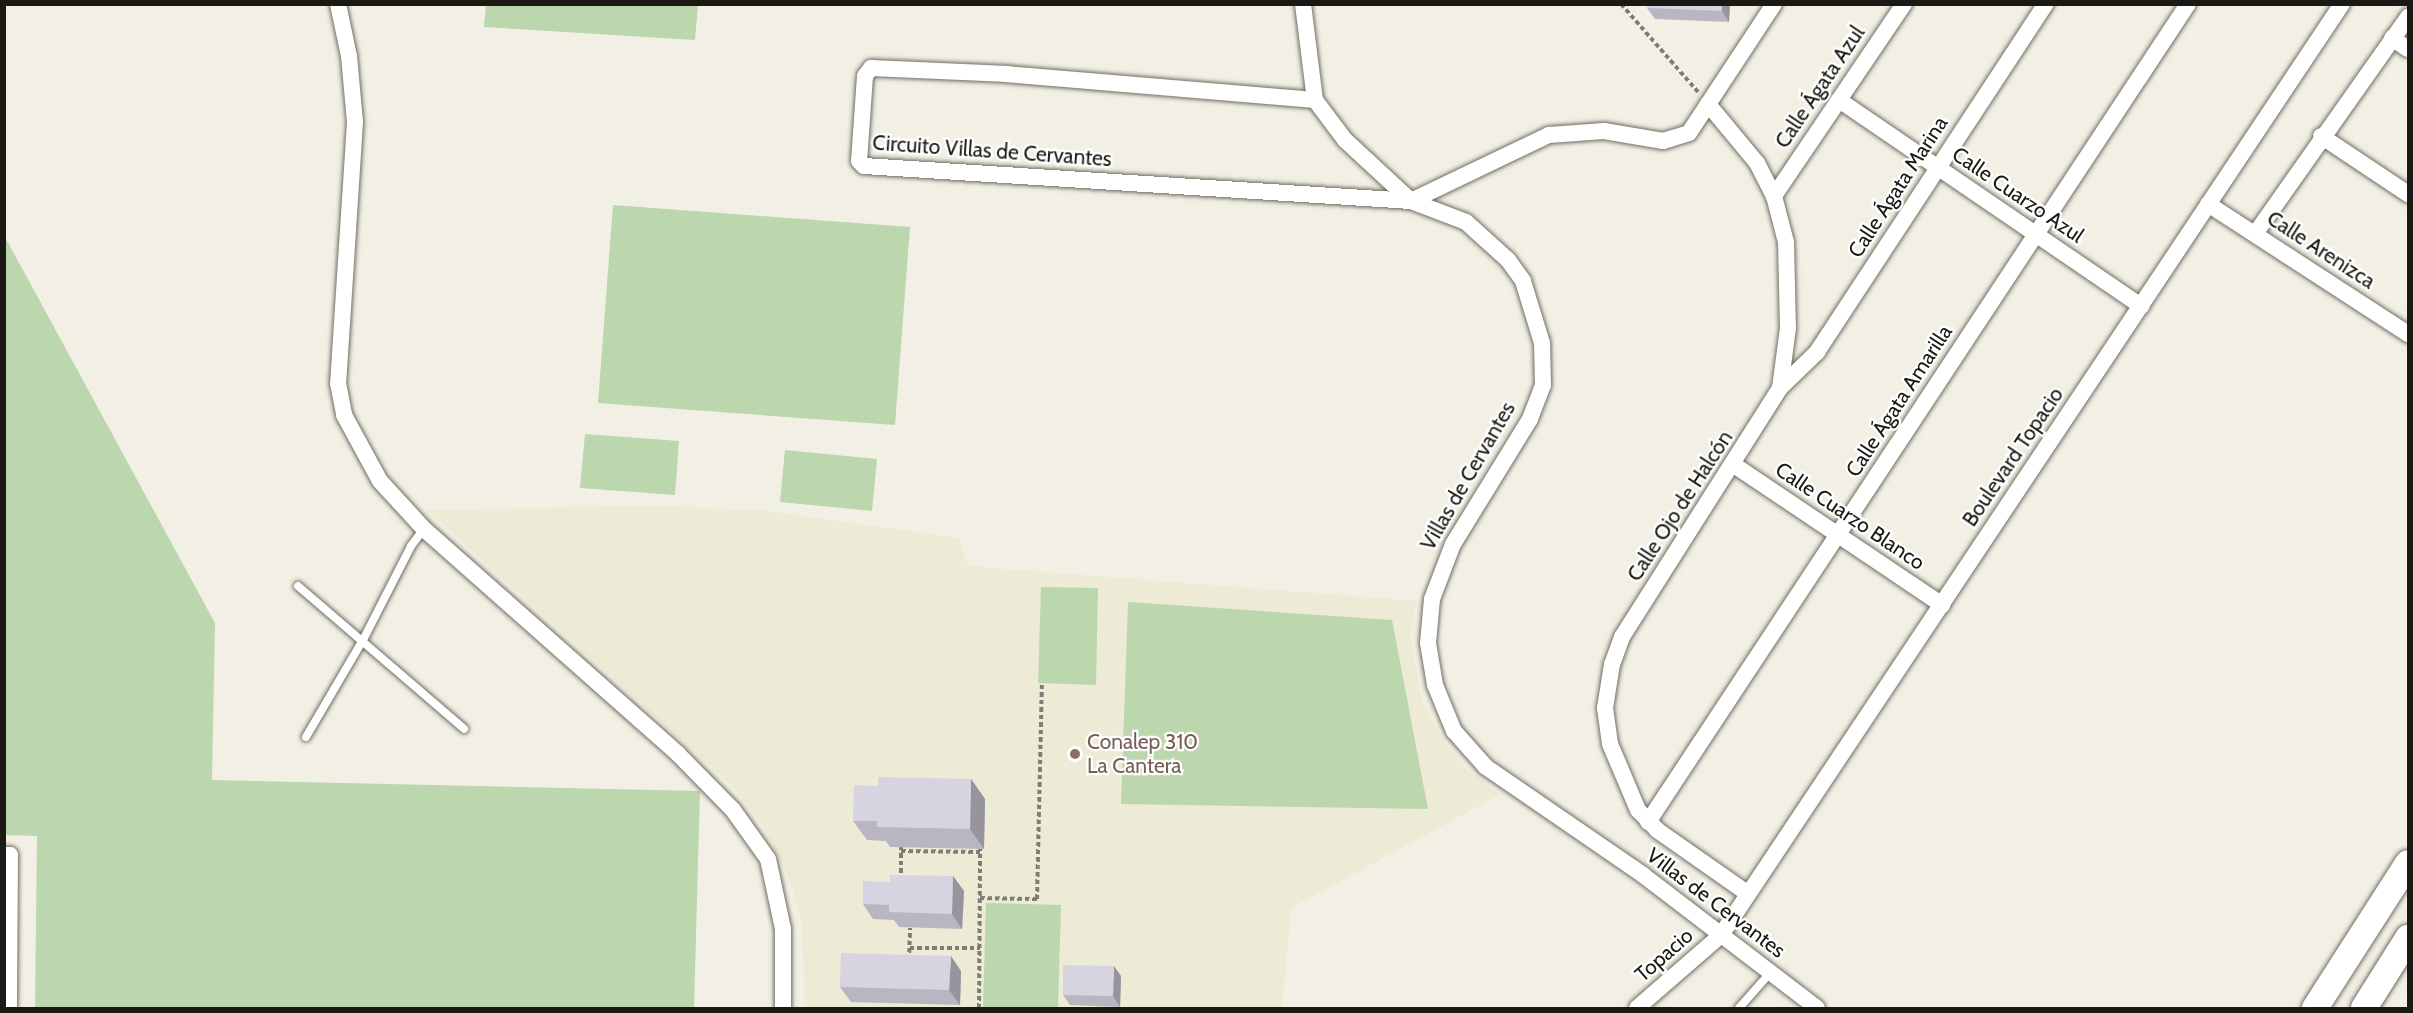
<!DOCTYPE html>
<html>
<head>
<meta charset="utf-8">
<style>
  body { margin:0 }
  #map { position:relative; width:2413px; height:1013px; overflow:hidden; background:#f2f0e4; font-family:Cabin,sans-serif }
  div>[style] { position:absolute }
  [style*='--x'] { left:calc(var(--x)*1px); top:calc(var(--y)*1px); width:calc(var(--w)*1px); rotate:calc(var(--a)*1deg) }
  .built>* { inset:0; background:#edead5 }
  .green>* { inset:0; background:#bcd6ae }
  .path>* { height:4px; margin-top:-2px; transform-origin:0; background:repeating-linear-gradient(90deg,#7f7e75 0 4.5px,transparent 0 7.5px) }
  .roads { filter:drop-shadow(0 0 2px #706e63) drop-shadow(0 0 2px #706e63) }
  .service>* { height:8px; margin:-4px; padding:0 4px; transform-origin:4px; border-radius:4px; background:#fff }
  .minor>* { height:16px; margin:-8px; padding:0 8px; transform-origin:8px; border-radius:8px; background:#fff }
  .primary>* { height:26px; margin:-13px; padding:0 13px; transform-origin:13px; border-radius:13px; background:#fff }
  .wall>* { inset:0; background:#b8b6c1 }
  .shaded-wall>* { inset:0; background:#96949d }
  .building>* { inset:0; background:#d6d4e0 }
  .dots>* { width:16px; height:16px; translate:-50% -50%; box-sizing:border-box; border:3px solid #fff; border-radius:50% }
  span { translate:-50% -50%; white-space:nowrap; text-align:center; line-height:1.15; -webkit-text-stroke:4.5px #fff; paint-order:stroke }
  .street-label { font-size:21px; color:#1a1914 }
  .education-label { font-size:21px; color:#785e54 }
  .left { translate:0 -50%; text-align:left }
  .frame { position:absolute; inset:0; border:6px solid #1a1914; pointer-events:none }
</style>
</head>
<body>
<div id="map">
  <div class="built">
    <i style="clip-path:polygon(662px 506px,767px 511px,959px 538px,968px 566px,1417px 601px,1410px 636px,1422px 702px,1442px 739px,1465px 768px,1499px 795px,1291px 908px,1282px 1008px,805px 1008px,802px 925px,789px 878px,765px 828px,733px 787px,427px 510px)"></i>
  </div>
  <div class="green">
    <i style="clip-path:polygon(486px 4px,698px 5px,695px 40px,484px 27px)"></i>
    <i style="clip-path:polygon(613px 205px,910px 227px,895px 425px,598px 403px)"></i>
    <i style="clip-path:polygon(5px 237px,215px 623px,212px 780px,700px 791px,694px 1008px,35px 1008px,37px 836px,4px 835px)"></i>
    <i style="clip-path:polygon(585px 434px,679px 441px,675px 495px,580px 488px)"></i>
    <i style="clip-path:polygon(785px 450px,877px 459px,872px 511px,780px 502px)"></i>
    <i style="clip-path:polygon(1041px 587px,1098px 588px,1096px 685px,1038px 683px)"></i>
    <i style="clip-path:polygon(1128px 602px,1392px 620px,1428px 809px,1121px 804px)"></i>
    <i style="clip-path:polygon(986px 903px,1061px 905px,1058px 1008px,983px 1008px)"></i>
  </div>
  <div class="path">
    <i style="--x:1621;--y:4;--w:117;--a:48.8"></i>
    <i style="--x:901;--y:851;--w:79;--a:0.7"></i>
    <i style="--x:901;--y:880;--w:33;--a:-90"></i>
    <i style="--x:980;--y:898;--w:57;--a:1"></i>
    <i style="--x:1037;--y:899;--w:216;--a:-88.7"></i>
    <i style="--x:910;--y:948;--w:70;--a:0"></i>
    <i style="--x:909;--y:960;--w:32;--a:-88"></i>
    <i style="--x:979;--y:1008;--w:159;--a:-89.6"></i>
  </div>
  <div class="roads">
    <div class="service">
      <i style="--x:298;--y:586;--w:219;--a:40.7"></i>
      <i style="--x:306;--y:737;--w:113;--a:-59.6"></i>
      <i style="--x:363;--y:640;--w:106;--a:-62.9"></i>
      <i style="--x:411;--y:546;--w:21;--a:-53"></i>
      <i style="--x:1739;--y:1008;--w:47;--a:-48.5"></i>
    </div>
    <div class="minor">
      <i style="--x:338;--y:4;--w:53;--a:78.1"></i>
      <i style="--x:349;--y:56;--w:66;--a:84.8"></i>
      <i style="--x:355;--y:122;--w:262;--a:93.7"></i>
      <i style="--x:338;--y:383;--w:33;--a:79"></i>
      <i style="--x:344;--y:415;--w:75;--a:61.4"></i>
      <i style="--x:380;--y:481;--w:65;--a:47.5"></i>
      <i style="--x:424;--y:529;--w:339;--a:41.5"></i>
      <i style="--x:678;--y:754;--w:78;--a:45.5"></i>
      <i style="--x:733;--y:810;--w:60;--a:54.5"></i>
      <i style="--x:768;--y:859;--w:72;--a:77.9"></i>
      <i style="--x:783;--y:929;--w:79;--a:90"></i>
      <i style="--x:1303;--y:4;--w:97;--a:82.9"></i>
      <i style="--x:1315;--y:100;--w:50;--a:53.1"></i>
      <i style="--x:1345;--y:140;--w:90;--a:42.7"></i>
      <i style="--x:1411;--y:201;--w:59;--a:20.9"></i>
      <i style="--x:1466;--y:222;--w:57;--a:42.1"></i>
      <i style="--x:1508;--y:260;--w:26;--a:54"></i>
      <i style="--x:1523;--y:281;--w:65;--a:73"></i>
      <i style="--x:1542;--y:343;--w:42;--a:88.6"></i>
      <i style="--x:1543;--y:385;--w:36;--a:111"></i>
      <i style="--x:1530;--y:419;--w:147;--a:121.6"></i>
      <i style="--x:1453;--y:544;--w:59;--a:110.9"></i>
      <i style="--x:1432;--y:599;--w:44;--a:95.2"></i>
      <i style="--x:1428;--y:643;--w:43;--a:80.5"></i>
      <i style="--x:1435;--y:685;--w:50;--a:67.6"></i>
      <i style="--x:1454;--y:731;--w:48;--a:48.4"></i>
      <i style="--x:1486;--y:767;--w:191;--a:34.5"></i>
      <i style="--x:1643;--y:875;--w:219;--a:37.4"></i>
      <i style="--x:2392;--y:38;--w:19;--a:35"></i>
      <i style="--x:1315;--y:100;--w:308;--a:-175.2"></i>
      <i style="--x:1008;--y:74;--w:137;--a:-177.5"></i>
      <i style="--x:871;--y:68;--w:10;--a:127"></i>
      <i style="--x:865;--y:76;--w:85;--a:94"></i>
      <i style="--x:859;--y:161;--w:7;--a:45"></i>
      <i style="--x:864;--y:166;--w:548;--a:3.66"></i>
      <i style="--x:1411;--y:201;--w:153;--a:-25.6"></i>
      <i style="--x:1549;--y:135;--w:55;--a:-4.2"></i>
      <i style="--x:1604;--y:131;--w:60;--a:9.6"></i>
      <i style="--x:1663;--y:141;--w:27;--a:-17"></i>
      <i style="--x:1689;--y:133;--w:154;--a:-56.6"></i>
      <i style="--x:1839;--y:100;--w:366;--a:34.3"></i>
      <i style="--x:1708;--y:104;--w:77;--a:50.3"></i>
      <i style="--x:1757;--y:163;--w:37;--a:63"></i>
      <i style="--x:1774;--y:196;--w:48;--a:75.4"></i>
      <i style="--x:1786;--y:242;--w:86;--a:88.7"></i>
      <i style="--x:1788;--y:328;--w:61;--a:97.6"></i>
      <i style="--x:1780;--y:388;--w:295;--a:122.4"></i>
      <i style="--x:1622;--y:637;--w:29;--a:110"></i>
      <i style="--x:1612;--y:664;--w:45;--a:99"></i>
      <i style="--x:1605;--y:708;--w:36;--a:82"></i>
      <i style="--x:1610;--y:744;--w:72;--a:67"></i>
      <i style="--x:1638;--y:810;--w:28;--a:46"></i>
      <i style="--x:1657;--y:830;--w:110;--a:35"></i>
      <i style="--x:2321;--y:136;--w:105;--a:33.7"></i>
      <i style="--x:1774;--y:196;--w:232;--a:-55.9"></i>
      <i style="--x:2208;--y:204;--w:239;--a:33"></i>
      <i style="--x:2255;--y:234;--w:266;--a:-54.8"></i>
      <i style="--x:1780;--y:388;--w:52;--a:-44.2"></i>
      <i style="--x:1817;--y:352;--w:417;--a:-56.7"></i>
      <i style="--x:1734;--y:465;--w:251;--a:33.9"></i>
      <i style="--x:1648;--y:822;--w:980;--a:-56.57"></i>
      <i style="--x:4;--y:855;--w:6;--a:0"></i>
      <i style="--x:10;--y:855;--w:153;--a:90.4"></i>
      <i style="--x:1637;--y:1008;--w:111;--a:-41"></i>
      <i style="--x:1721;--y:935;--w:1119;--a:-56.3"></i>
    </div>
    <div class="primary">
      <i style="--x:2315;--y:1008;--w:172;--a:-57.3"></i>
      <i style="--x:2364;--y:1008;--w:83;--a:-57.8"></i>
    </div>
  </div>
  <div class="wall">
    <i style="clip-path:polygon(1647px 4px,1730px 4px,1729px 22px,1655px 19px,1647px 8px)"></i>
    <i style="clip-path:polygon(971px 779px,985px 799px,984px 849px,890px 847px,886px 841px,867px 840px,853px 821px,878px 786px)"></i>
    <i style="clip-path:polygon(953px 876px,964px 891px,962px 929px,899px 927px,894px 920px,873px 919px,863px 904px,890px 882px)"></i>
    <i style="clip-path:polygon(961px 971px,960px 1005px,851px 1002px,840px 987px)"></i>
    <i style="clip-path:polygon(1121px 976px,1120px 1007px,1070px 1005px,1063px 995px)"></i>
  </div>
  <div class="shaded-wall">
    <i style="clip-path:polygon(1722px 4px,1730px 4px,1729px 22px,1722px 11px)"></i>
    <i style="clip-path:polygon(971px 779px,985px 799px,984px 849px,970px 829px)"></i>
    <i style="clip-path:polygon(953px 876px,964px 891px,962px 929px,952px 914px)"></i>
    <i style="clip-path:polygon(951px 956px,961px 971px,960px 1005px,949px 990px)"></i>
    <i style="clip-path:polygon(1114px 966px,1121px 976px,1120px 1007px,1113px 996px)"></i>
  </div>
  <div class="building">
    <i style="clip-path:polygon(1647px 4px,1722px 4px,1722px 11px,1647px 8px)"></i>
    <i style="clip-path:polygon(878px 777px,971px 779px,970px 829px,877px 827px,877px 821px,853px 821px,854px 785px,878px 786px)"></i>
    <i style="clip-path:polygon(890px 875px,953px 876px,952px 914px,889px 912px,889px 905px,863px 904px,863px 881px,890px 882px)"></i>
    <i style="clip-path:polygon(841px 953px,951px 956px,949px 990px,840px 987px)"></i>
    <i style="clip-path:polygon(1063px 965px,1114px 966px,1113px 996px,1063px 995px)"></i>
  </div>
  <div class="dots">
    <i style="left:1075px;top:754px;background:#8d6e63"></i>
  </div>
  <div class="street-label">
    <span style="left:1820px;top:87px;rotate:-56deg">Calle Ágata Azul</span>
    <span style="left:992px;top:151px;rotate:4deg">Circuito Villas de Cervantes</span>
    <span style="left:1898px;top:187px;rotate:-57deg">Calle Ágata Marina</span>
    <span style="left:2018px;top:195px;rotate:34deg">Calle Cuarzo Azul</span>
    <span style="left:2321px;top:250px;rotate:33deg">Calle Arenizca</span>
    <span style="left:1899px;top:401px;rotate:-57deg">Calle Ágata Amarilla</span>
    <span style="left:2013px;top:457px;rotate:-56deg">Boulevard Topacio</span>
    <span style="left:1468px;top:476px;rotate:-60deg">Villas de Cervantes</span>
    <span style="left:1680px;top:506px;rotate:-57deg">Calle Ojo de Halcón</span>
    <span style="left:1850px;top:516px;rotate:34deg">Calle Cuarzo Blanco</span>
    <span style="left:1716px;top:903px;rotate:37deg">Villas de Cervantes</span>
    <span style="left:1664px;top:955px;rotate:-41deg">Topacio</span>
  </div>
  <div class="education-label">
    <span class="left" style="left:1087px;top:754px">Conalep 310<br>La Cantera</span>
  </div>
  <div class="frame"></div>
</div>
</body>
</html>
